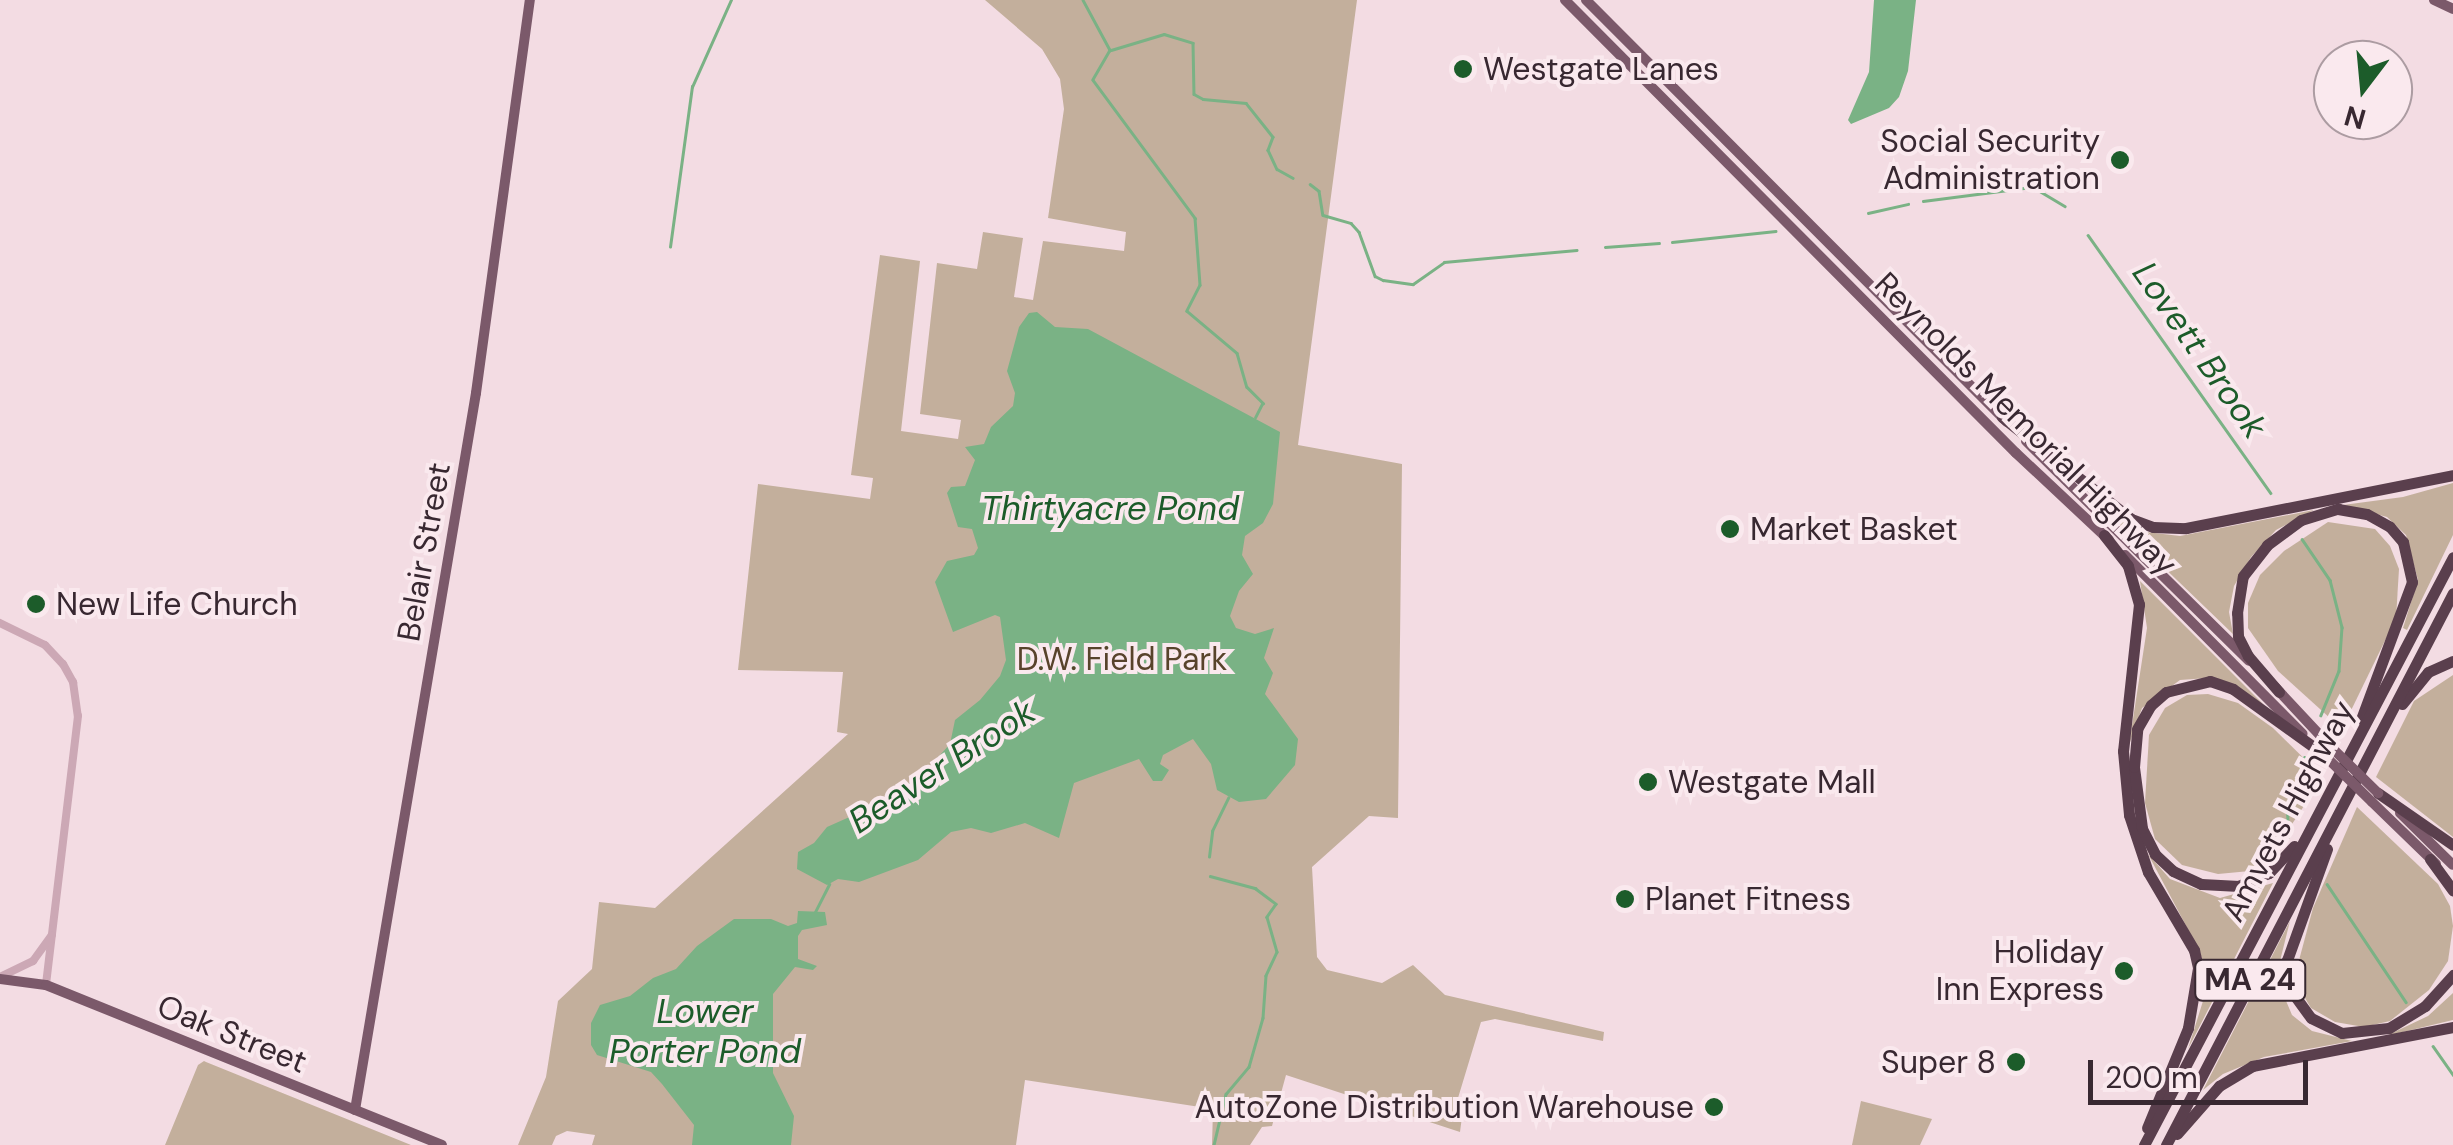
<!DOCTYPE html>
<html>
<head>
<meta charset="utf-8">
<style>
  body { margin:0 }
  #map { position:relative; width:2453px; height:1145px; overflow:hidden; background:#f3dce3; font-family:"DM Sans",sans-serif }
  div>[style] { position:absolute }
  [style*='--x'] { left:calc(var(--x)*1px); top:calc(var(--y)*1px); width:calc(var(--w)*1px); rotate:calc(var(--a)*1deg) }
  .green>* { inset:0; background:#c3af9c }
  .water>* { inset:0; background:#7ab285 }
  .stream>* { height:2.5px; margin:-1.25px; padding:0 1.25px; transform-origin:1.25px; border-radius:1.25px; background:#7ab285 }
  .minor>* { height:8px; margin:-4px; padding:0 4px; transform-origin:4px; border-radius:4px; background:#cca8b5 }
  .major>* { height:10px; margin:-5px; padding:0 5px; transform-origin:5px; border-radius:5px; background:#7b596a }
  .highway>* { height:11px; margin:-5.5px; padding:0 5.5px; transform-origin:5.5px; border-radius:5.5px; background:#5a3f4d }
  .major-bridge>* { height:10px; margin:-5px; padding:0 5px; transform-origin:5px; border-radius:5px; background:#7b596a }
  .dots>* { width:28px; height:28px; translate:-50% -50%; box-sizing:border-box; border:5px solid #fae9ee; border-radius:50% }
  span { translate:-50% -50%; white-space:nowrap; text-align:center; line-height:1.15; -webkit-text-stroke:8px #fae9ee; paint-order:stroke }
  .shield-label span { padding:2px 8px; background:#fae9ee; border:2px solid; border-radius:8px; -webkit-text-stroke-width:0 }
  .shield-label { font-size:30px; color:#382831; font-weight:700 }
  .poi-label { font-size:32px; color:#382831 }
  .left { translate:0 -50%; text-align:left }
  .right { translate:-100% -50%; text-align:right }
  .street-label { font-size:32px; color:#382831 }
  .park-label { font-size:32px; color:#58432b }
  .water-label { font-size:35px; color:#1c5c2a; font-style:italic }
  .north { position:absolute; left:2313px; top:40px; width:100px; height:100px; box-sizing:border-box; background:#fae9ee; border:2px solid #ac9ca2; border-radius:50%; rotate:196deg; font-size:28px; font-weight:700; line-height:40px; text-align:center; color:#382831 }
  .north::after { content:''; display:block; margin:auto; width:35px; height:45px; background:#1c5c2a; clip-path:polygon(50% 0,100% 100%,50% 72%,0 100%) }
  .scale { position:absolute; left:2088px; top:1060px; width:220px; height:45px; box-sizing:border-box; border:5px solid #382831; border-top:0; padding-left:12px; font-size:30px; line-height:35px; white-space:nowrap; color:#382831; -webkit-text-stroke:8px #fae9ee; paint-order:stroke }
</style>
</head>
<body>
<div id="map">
  <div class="green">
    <i style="clip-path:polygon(985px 0,1357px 0,1298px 445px,1402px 464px,1398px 818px,1369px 816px,1312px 867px,1317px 957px,1327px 970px,1382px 983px,1413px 965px,1445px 995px,1604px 1032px,1603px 1041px,1495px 1019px,1481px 1022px,1458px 1098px,1463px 1109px,1460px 1132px,1286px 1075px,1272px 1126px,1262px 1127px,1250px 1145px,1212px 1145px,1213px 1109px,1025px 1080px,1016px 1145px,592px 1145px,595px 1135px,567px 1131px,556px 1136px,552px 1145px,518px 1145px,546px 1077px,558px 1001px,592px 969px,599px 902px,655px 908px,848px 734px,837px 732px,843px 672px,738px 670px,758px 484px,870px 499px,873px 478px,851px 475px,880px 255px,920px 261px,901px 431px,958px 439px,961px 420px,920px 414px,937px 263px,977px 269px,983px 232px,1023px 238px,1014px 297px,1033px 300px,1043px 241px,1124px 251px,1126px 232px,1048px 218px,1064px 109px,1060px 79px,1042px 49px)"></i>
    <i style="clip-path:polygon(2453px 483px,2453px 535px,2407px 630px,2403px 628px,2418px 580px,2406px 535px,2387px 517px,2343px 505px,2403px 497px)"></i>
    <i style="clip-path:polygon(2097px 503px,2146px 532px,2180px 536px,2314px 510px,2276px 530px,2251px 557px,2234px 586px,2229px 612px,2233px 634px)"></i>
    <i style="clip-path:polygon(2328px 522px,2375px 529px,2390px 546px,2399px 569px,2396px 618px,2342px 729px,2278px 671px,2248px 628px,2248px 603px,2260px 575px,2284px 551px)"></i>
    <i style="clip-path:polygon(2140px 581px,2263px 704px,2208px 678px,2180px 680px,2142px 708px,2129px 745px,2147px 628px)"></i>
    <i style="clip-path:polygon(2453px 675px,2453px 837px,2376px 777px,2414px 701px)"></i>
    <i style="clip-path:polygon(2208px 694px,2238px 703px,2273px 728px,2323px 777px,2273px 853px,2250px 871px,2218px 874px,2182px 865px,2155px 839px,2145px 803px,2149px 735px,2165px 708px,2187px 695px)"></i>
    <i style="clip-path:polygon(2357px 807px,2438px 884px,2450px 906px,2453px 926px,2448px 961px,2429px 990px,2390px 1021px,2364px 1027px,2335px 1022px,2311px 1008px,2299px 988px,2298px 964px,2313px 908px)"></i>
    <i style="clip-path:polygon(2148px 854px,2170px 879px,2220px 898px,2273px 883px,2188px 1049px,2203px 1001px,2206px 974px,2200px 952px)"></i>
    <i style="clip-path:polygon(2290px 921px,2280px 961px,2281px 989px,2292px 1015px,2312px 1031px,2352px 1041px,2264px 1057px,2223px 1074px,2203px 1090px)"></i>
    <i style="clip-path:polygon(2453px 993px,2453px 1020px,2386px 1036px,2428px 1016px)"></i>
    <i style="clip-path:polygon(204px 1061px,206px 1062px,411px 1145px,165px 1145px,198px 1065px)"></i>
    <i style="clip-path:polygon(1861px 1101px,1932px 1119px,1920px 1145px,1852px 1145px)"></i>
  </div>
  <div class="water">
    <i style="clip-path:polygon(1874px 0,1916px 0,1908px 71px,1899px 97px,1889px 108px,1851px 124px,1848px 120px,1869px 72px)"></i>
    <i style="clip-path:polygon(1037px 312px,1055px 327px,1088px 329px,1280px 432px,1273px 504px,1263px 523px,1245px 536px,1242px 555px,1253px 574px,1239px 591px,1230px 616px,1236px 628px,1255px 634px,1274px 628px,1264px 658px,1273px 673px,1265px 694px,1298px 739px,1295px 765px,1266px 799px,1239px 802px,1217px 790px,1211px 764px,1193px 739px,1163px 755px,1160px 764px,1169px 770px,1162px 781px,1153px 781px,1139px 759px,1074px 783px,1059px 838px,1025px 823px,991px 833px,971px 828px,951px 832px,918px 860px,859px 882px,838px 879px,827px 885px,797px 869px,798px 852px,814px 843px,827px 827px,890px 799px,931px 765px,950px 744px,955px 720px,980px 700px,1000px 676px,1006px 660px,1000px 617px,995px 615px,953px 632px,935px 582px,947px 561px,974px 555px,978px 548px,972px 529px,958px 527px,947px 493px,951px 487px,965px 486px,975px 460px,965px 447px,984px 444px,991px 427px,1013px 406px,1015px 393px,1007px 371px,1019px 327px,1029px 313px)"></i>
    <i style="clip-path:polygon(798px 911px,825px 912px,827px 925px,802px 930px,798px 936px,798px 959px,817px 966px,813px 970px,795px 967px,773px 994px,773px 1073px,794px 1116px,791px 1145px,692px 1145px,694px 1125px,662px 1084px,651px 1072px,597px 1055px,591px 1045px,591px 1023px,600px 1005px,630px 996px,653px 978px,676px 969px,697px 946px,734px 919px,771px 919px,788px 926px,797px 923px)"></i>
  </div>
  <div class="stream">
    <i style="--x:1083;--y:0;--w:57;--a:61.6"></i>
    <i style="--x:1110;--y:50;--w:34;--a:120"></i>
    <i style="--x:1093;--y:80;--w:172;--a:53.5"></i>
    <i style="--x:1195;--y:218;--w:67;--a:85.7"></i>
    <i style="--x:1200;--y:285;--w:29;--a:117"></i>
    <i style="--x:1187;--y:311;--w:65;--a:40"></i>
    <i style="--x:1237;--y:353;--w:35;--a:74"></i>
    <i style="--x:1247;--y:387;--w:23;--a:45"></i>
    <i style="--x:1263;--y:403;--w:16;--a:117"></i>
    <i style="--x:1111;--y:50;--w:55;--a:-16.8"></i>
    <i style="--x:1164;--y:34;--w:30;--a:17"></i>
    <i style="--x:1193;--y:43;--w:51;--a:88.9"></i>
    <i style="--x:1194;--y:94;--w:10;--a:29"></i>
    <i style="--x:1203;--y:99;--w:43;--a:5.3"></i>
    <i style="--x:1246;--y:103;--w:43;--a:51.5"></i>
    <i style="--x:1273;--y:137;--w:14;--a:111"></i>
    <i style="--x:1268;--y:150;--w:21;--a:65"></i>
    <i style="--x:1277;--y:169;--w:18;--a:29"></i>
    <i style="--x:1310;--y:184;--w:11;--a:38"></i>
    <i style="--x:1319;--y:191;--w:24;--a:81"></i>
    <i style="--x:1323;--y:215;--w:29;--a:16"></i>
    <i style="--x:1351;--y:223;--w:12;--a:48"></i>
    <i style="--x:1359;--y:232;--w:47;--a:70"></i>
    <i style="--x:1375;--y:276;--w:9;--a:27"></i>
    <i style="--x:1383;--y:280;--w:30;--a:8"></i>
    <i style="--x:1413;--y:284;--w:38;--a:-35"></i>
    <i style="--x:1444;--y:262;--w:133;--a:-5.2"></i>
    <i style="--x:1923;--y:201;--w:111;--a:-7.3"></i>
    <i style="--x:2033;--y:187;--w:37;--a:31"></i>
    <i style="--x:1868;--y:213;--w:41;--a:-12.7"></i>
    <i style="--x:2088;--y:235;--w:316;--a:54.7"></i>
    <i style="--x:1672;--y:242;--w:104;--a:-6.1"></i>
    <i style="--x:670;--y:247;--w:162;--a:-82.2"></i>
    <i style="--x:692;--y:87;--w:95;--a:-65.9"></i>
    <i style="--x:1605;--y:247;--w:54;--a:-4.2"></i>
    <i style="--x:2302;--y:539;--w:50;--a:55.7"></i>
    <i style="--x:2330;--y:580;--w:49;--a:75.7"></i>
    <i style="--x:2342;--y:627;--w:44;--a:93.9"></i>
    <i style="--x:2339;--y:671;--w:48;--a:112.2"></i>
    <i style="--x:2288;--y:837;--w:23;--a:-92"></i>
    <i style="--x:2287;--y:814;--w:59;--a:-73.1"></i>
    <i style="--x:1209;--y:857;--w:26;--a:-83"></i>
    <i style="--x:1212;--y:831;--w:37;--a:-64"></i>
    <i style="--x:1210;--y:876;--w:47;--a:14.9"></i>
    <i style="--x:1255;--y:888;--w:26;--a:37"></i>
    <i style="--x:1276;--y:904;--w:16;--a:125"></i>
    <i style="--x:1267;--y:917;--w:36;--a:74"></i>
    <i style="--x:1277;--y:952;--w:26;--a:115"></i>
    <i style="--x:1266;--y:976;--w:42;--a:94.1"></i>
    <i style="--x:1263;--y:1018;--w:51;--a:105.9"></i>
    <i style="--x:1249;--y:1067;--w:35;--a:130"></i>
    <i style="--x:1226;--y:1094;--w:52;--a:103.2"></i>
    <i style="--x:2327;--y:884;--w:142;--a:56.2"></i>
    <i style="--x:815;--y:912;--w:31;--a:-63"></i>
    <i style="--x:2433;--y:1046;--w:35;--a:55"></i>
  </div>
  <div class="minor">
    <i style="--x:0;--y:623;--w:50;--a:26.1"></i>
    <i style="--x:45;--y:645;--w:26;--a:47"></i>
    <i style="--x:63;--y:664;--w:21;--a:61"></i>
    <i style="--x:73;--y:682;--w:34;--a:82"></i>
    <i style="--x:78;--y:716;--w:271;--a:96.8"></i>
    <i style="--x:0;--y:977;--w:37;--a:-26"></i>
    <i style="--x:33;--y:961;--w:32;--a:-54"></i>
  </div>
  <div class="major">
    <i style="--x:1565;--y:0;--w:639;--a:45.13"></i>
    <i style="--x:2016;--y:453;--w:127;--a:43.1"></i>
    <i style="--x:1586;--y:0;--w:596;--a:45.07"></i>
    <i style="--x:2434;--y:0;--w:21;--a:25"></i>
    <i style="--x:2026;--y:441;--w:313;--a:44.6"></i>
    <i style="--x:2125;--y:555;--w:252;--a:45.2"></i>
    <i style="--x:2275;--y:687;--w:79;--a:47"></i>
    <i style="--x:2372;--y:802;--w:89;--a:44.1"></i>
    <i style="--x:2400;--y:813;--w:74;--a:44.5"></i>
    <i style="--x:0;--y:979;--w:46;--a:7.4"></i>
    <i style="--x:46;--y:985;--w:427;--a:22"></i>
    <i style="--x:355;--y:1110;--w:727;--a:-80.42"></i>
    <i style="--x:476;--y:393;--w:397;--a:-82.2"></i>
  </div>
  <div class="highway">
    <i style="--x:2002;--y:417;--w:164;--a:38.3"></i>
    <i style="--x:2131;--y:519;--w:23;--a:20"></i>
    <i style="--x:2153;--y:527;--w:33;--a:2"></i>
    <i style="--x:2186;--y:528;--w:272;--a:-11.2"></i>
    <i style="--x:2104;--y:535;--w:39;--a:52"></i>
    <i style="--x:2128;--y:566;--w:40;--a:74"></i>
    <i style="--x:2139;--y:604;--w:148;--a:96.2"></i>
    <i style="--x:2123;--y:751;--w:64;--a:84.6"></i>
    <i style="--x:2129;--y:815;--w:60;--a:71.6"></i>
    <i style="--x:2148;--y:872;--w:91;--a:59.5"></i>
    <i style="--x:2194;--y:950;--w:18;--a:77"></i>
    <i style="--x:2198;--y:968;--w:61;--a:99.5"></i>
    <i style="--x:2188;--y:1028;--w:108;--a:112.3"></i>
    <i style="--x:2279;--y:692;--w:48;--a:-130.7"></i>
    <i style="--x:2248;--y:656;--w:22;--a:-117"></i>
    <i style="--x:2238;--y:636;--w:23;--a:-92"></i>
    <i style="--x:2237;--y:613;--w:37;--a:-81"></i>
    <i style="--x:2243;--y:576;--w:39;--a:-52"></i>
    <i style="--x:2267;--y:545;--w:42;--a:-36.3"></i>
    <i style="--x:2301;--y:520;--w:39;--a:-17"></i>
    <i style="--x:2338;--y:509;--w:29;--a:10"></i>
    <i style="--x:2367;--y:514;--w:26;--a:29"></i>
    <i style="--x:2390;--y:527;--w:20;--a:49"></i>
    <i style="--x:2403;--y:542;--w:41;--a:77.3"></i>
    <i style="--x:2412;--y:582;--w:146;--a:110.4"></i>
    <i style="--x:2402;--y:704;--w:41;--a:-50.9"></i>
    <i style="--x:2428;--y:672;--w:27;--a:-24"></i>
    <i style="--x:2378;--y:793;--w:91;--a:34.7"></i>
    <i style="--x:2294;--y:846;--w:37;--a:133"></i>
    <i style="--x:2269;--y:873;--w:33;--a:157"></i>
    <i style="--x:2239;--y:886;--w:38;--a:-177"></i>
    <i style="--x:2201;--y:884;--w:31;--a:-155"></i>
    <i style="--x:2173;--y:871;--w:25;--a:-137"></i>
    <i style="--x:2155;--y:854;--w:29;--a:-117"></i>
    <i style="--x:2142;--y:828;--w:62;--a:-97.5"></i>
    <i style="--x:2134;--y:767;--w:38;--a:-85"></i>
    <i style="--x:2137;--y:729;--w:28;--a:-60"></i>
    <i style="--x:2151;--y:705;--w:20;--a:-41"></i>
    <i style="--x:2166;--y:692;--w:45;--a:-14"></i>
    <i style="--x:2210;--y:681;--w:24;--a:19"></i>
    <i style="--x:2233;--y:689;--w:110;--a:35.7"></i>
    <i style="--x:2327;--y:849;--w:118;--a:109.8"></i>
    <i style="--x:2287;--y:960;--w:32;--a:81"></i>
    <i style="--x:2292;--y:992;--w:32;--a:54"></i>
    <i style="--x:2311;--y:1018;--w:34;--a:26"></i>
    <i style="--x:2342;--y:1033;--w:47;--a:-6.1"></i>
    <i style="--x:2389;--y:1028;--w:42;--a:-31.4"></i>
    <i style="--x:2425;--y:1006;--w:42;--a:-47.9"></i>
    <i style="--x:2430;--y:859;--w:39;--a:54"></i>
    <i style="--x:2177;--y:1134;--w:64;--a:-48.8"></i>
    <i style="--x:2219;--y:1086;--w:39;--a:-31"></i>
    <i style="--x:2252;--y:1066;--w:205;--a:-11"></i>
    <i style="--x:2144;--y:1145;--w:664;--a:-62.28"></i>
    <i style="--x:2166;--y:1145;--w:622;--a:-62.53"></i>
  </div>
  <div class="major-bridge">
    <i style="--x:2329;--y:745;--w:69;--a:44.4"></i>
    <i style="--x:2322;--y:753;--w:70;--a:44.4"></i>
  </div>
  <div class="dots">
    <i style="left:1463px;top:69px;background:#1c5c2a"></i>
    <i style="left:2120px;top:160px;background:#1c5c2a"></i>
    <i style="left:1730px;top:529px;background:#1c5c2a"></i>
    <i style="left:36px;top:604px;background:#1c5c2a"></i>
    <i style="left:1648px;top:782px;background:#1c5c2a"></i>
    <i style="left:1625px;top:899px;background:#1c5c2a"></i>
    <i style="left:2124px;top:971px;background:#1c5c2a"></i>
    <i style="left:2016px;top:1062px;background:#1c5c2a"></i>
    <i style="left:1714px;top:1107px;background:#1c5c2a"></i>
  </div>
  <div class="shield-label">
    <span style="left:2250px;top:980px">MA 24</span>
  </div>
  <div class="poi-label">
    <span class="left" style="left:1483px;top:69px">Westgate Lanes</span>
    <span class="right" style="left:2100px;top:160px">Social Security<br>Administration</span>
    <span class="left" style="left:1750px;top:529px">Market Basket</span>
    <span class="left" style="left:56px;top:604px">New Life Church</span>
    <span class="left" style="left:1668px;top:782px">Westgate Mall</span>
    <span class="left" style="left:1645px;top:899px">Planet Fitness</span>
    <span class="right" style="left:2104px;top:971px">Holiday<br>Inn Express</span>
    <span class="right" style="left:1996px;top:1062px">Super 8</span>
    <span class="right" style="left:1694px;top:1107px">AutoZone Distribution Warehouse</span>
  </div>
  <div class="street-label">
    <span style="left:2026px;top:424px;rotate:45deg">Reynolds Memorial Highway</span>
    <span style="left:424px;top:552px;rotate:-80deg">Belair Street</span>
    <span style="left:2288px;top:811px;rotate:-62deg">Amvets Highway</span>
    <span style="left:232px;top:1034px;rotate:22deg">Oak Street</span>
  </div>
  <div class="park-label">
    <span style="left:1122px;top:659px">D.W. Field Park</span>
  </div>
  <div class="water-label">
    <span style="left:2200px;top:350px;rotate:55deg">Lovett Brook</span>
    <span style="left:1110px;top:508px">Thirtyacre Pond</span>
    <span style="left:942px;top:766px;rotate:-33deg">Beaver Brook</span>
    <span style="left:705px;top:1031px">Lower<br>Porter Pond</span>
  </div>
  <div class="north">N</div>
  <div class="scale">200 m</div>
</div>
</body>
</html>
